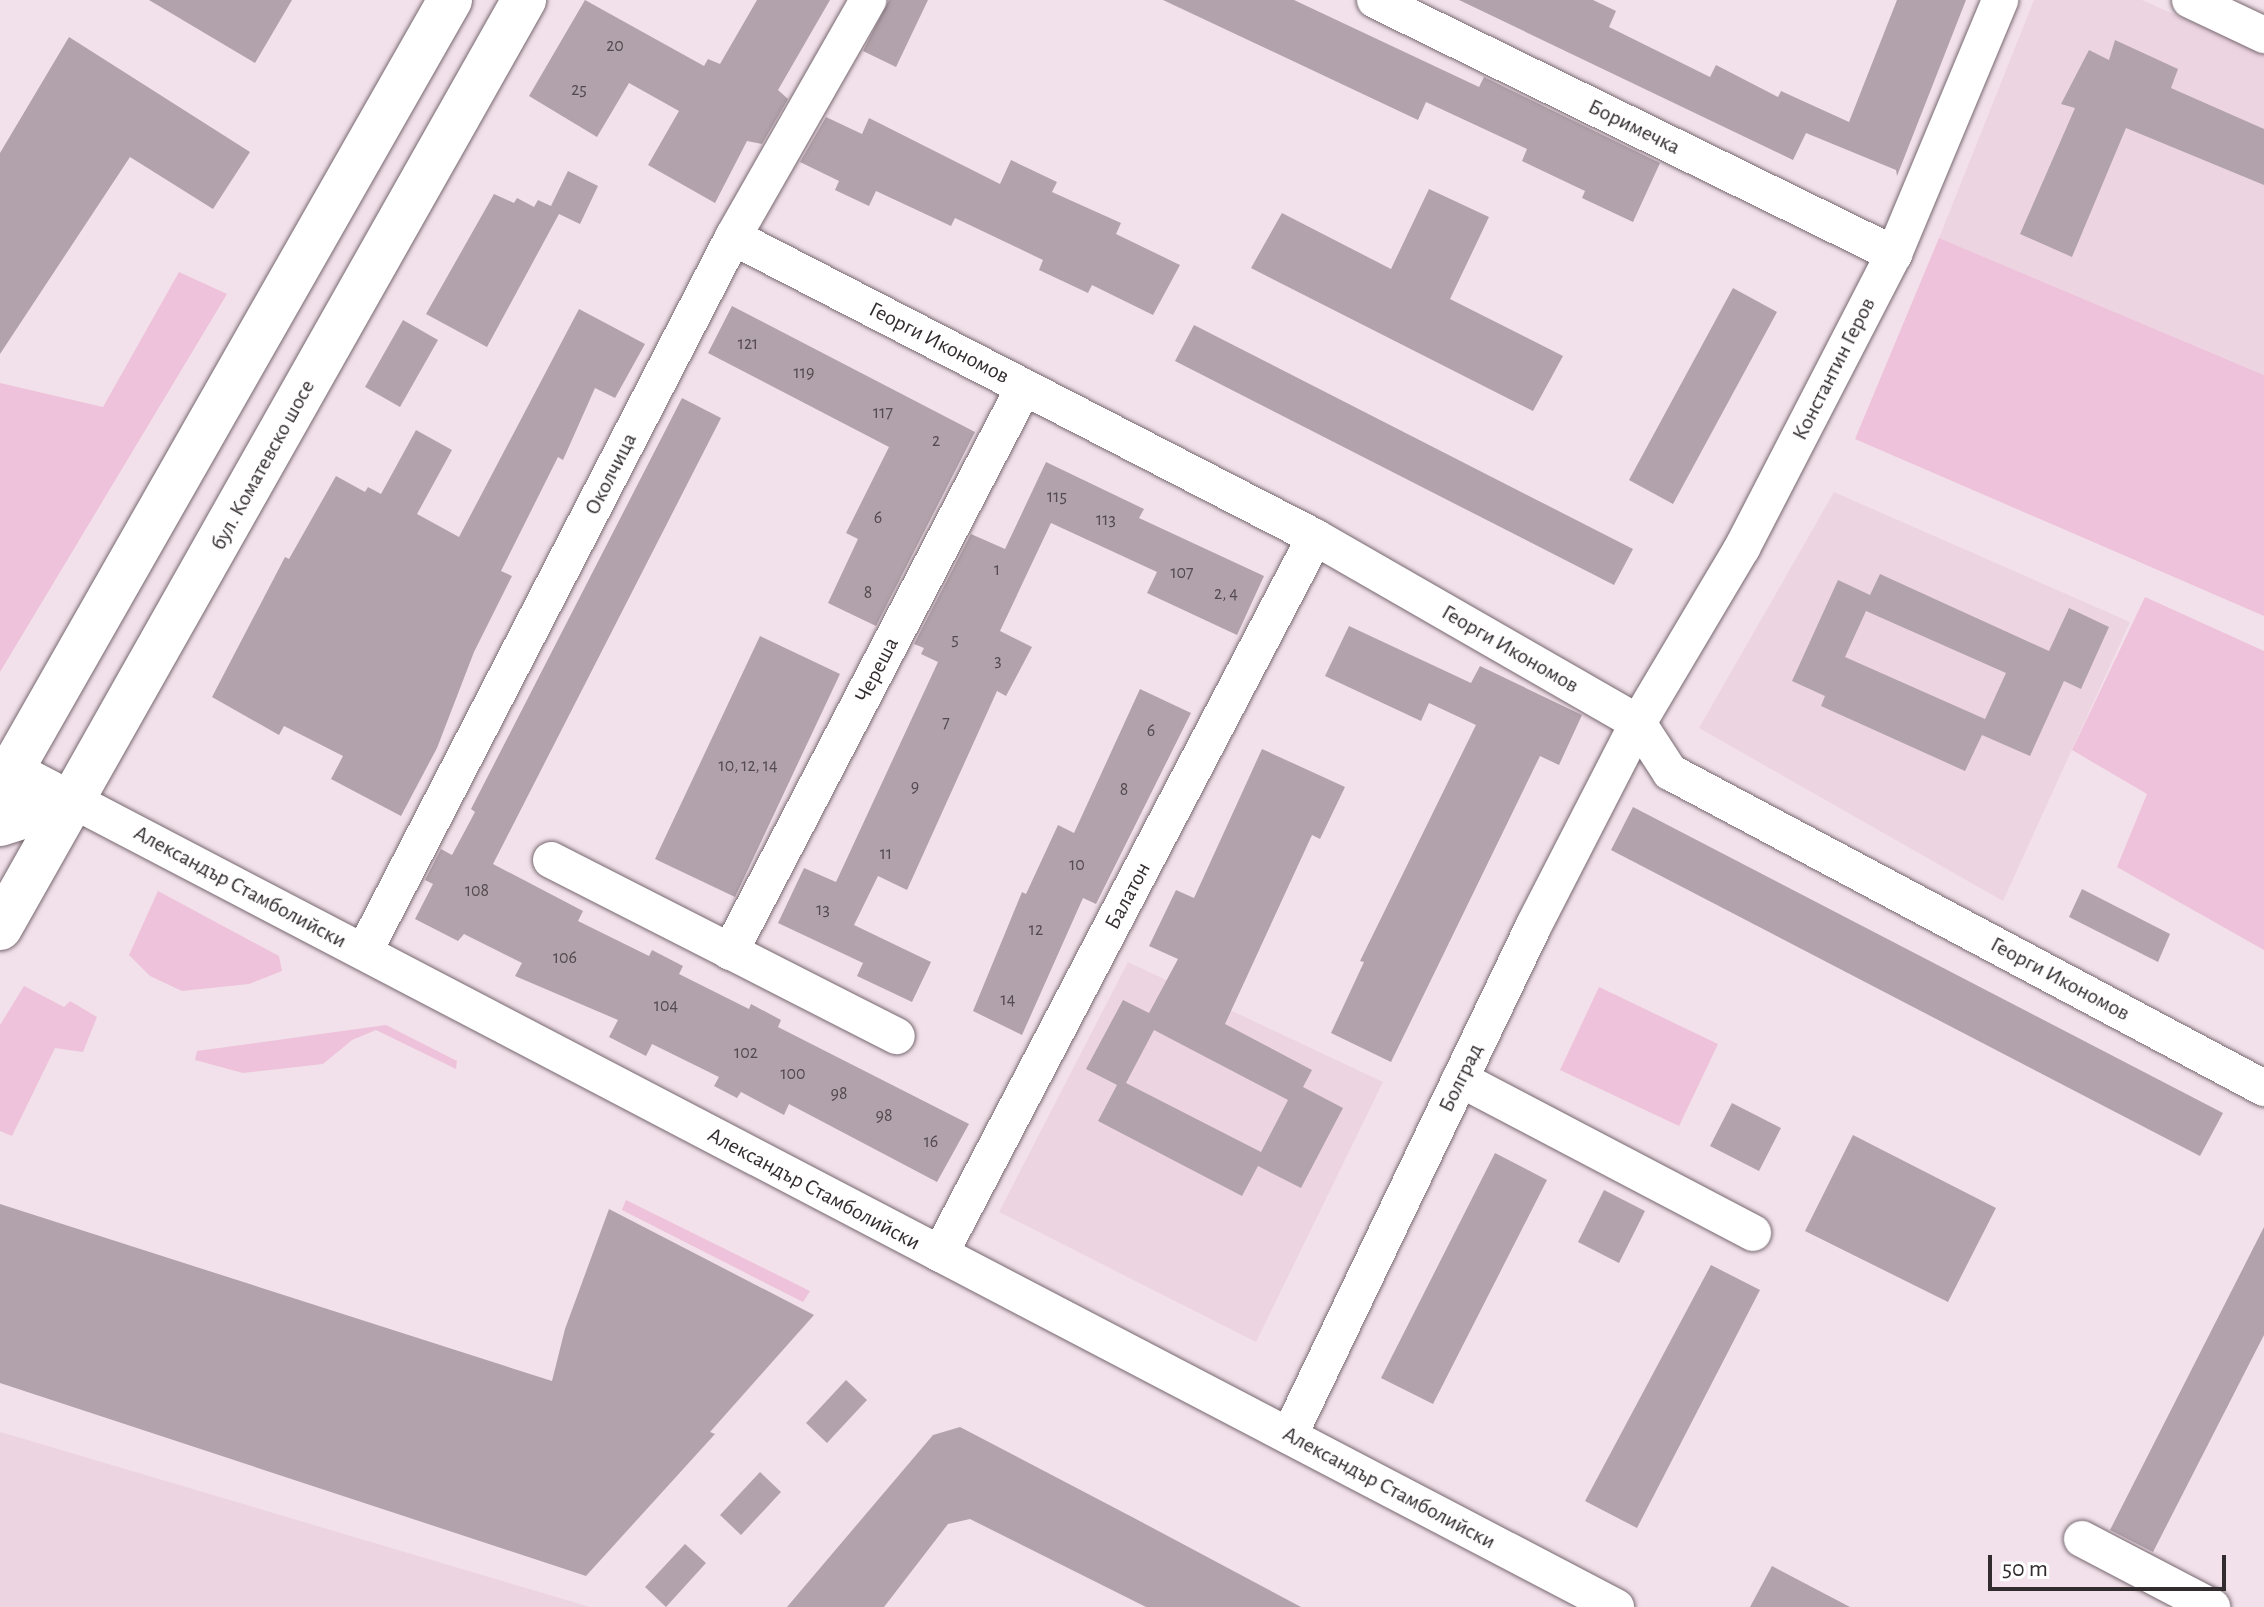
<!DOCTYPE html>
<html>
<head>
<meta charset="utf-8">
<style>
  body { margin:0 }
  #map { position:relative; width:2264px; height:1607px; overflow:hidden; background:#f2e1ea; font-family:"Alegreya Sans",sans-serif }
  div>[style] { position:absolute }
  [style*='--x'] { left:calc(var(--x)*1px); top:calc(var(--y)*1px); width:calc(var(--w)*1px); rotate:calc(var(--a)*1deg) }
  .built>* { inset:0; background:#edd4e1 }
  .green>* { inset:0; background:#eec2da }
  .building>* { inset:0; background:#b2a2ab }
  .roads { filter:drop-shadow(0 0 2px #776870) drop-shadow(0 0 2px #776870) }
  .minor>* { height:36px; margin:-18px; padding:0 18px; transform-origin:18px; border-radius:18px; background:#fff }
  .major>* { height:44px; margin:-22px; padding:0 22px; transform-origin:22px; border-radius:22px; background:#fff }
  span { translate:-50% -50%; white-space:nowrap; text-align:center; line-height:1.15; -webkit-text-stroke:8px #fff; paint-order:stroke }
  .number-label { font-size:18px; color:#524a4e }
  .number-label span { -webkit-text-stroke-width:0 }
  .street-label { font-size:22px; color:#322c2f }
  .scale { position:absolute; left:1988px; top:1555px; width:238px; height:36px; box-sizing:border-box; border:4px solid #322c2f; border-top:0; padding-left:10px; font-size:24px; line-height:28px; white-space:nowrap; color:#322c2f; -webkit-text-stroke:6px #fff; paint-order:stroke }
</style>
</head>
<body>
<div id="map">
  <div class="built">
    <i style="clip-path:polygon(2034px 0,2142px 0,2264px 54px,2264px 375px,1939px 238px)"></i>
    <i style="clip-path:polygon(1834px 492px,2130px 622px,2003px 901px,1699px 728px)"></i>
    <i style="clip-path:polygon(1128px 962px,1383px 1082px,1256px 1342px,999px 1212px)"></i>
    <i style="clip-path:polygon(0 1432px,14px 1436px,590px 1607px,0 1607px)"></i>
  </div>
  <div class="green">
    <i style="clip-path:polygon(1939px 238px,2264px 375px,2264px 616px,1855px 439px)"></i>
    <i style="clip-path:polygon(179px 272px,227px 294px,0 672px,0 383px,103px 407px)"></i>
    <i style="clip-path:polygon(2145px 597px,2264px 651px,2264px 950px,2117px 867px,2147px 794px,2072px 750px)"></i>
    <i style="clip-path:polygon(158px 891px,279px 956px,282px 971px,249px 984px,182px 991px,150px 976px,129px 955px)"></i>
    <i style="clip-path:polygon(24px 986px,64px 1007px,70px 1001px,97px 1017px,83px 1052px,55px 1048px,12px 1136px,0 1131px,0 1025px)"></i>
    <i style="clip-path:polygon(1599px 987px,1718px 1044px,1679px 1126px,1560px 1070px)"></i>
    <i style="clip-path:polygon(386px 1025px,457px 1061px,456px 1069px,376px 1030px,352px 1040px,323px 1064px,243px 1073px,195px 1060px,197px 1051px)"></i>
    <i style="clip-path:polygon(626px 1200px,810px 1291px,803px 1302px,622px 1210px)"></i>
  </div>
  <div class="building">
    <i style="clip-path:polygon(149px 0,292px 0,255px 63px)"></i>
    <i style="clip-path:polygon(585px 0,704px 66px,708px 59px,720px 64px,757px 0,830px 0,778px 90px,788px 99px,762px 144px,747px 141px,715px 203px,648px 165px,679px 111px,629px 83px,597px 137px,529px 96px)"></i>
    <i style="clip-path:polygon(889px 0,928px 0,896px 67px,863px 51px)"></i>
    <i style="clip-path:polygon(1163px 0,1294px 0,1479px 87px,1484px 77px,1660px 163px,1633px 222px,1582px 198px,1585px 191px,1522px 161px,1527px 149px,1426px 102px,1418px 120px)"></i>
    <i style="clip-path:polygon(1459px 0,1593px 0,1616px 11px,1609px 27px,1710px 77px,1716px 65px,1778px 97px,1781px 91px,1849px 122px,1897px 0,1966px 0,1897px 176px,1896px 170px,1806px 133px,1793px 160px)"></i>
    <i style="clip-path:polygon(69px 37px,250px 152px,213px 209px,130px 157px,0 354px,0 153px)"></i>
    <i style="clip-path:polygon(2115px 40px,2178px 69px,2171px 88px,2264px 129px,2264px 185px,2126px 128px,2072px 257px,2020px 234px,2075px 108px,2061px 104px,2089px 50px,2109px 60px)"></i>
    <i style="clip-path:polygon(826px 117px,862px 134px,869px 118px,1000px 184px,1011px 160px,1057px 182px,1052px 192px,1121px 223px,1116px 234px,1180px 265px,1153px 315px,1092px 285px,1088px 293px,1039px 270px,1043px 260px,955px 218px,951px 226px,876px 191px,869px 206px,835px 190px,839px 181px,800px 162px)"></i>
    <i style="clip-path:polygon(568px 171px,598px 186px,580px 224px,559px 214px,487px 347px,426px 314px,494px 194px,514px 203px,517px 198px,534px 207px,538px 200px,551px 206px)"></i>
    <i style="clip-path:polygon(1429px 189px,1489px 217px,1450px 299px,1563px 356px,1533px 411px,1251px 268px,1282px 213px,1391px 269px)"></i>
    <i style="clip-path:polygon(1733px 288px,1777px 312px,1673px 504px,1629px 480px)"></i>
    <i style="clip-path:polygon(732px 306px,975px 432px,876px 626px,828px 603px,858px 539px,846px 533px,889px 447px,708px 353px)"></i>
    <i style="clip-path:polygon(579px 309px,645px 344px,615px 398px,595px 388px,563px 460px,558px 457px,501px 571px,512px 576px,474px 652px,437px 748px,401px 816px,331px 779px,343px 756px,284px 726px,279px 735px,212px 697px,285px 557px,289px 559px,336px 476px,365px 492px,368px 487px,381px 494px,416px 430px,452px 450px,417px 514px,459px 537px)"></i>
    <i style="clip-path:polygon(403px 320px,438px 340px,400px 407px,365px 387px)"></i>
    <i style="clip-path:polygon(1194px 325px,1633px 549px,1614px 585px,1175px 361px)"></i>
    <i style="clip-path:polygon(682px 398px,721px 418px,493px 864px,583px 911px,578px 921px,649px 956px,652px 950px,683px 966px,679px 974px,749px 1009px,751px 1004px,781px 1020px,778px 1027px,969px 1124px,937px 1182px,789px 1104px,784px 1115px,741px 1092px,737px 1098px,714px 1086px,719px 1077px,652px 1044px,646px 1056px,609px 1037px,618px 1020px,515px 976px,522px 963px,464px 934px,458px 941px,415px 919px,433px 884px,425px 880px,441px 849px,452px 855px,475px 812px,471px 809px)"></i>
    <i style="clip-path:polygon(1046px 462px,1144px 509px,1139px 518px,1264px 576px,1237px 635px,1147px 593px,1157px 572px,1051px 523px,1000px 631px,1032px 647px,1006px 696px,997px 691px,907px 890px,878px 876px,854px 925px,931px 962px,912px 1002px,857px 976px,863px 963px,778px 923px,804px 868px,836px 882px,938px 662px,921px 654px,924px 648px,914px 644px,971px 534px,1005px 549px)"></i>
    <i style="clip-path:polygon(evenodd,1880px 574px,2049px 651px,2069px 608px,2109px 627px,2081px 689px,2064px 681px,2030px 756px,1982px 735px,1965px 771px,1821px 706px,1825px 696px,1792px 681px,1838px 580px,1870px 595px,1880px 574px,1866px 611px,2006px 673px,1985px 719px,1845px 657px,1866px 611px)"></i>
    <i style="clip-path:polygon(1349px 626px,1471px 683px,1480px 666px,1582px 715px,1559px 765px,1540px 756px,1391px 1062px,1331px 1033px,1364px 962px,1360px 961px,1476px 725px,1429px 703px,1421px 721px,1325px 676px)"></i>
    <i style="clip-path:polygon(760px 636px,840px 674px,735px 897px,655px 859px)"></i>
    <i style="clip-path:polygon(1140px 689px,1191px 713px,1096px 904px,1083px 898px,1022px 1035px,973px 1011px,1022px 892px,1026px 894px,1058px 825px,1074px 833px)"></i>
    <i style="clip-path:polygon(evenodd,1262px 749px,1345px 787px,1320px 839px,1312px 835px,1225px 1024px,1312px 1070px,1303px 1087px,1343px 1108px,1301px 1188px,1258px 1166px,1242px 1196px,1098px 1121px,1117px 1085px,1086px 1069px,1123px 1000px,1149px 1013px,1178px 959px,1149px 946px,1176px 890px,1194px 898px,1262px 749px,1154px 1030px,1288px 1100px,1261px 1152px,1126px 1083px,1154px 1030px)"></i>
    <i style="clip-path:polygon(1633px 807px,2223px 1113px,2200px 1156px,1611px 850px)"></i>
    <i style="clip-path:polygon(2082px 889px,2170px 934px,2158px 962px,2069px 917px)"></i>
    <i style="clip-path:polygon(1732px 1103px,1781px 1128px,1759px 1171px,1710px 1146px)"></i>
    <i style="clip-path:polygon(1853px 1135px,1996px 1208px,1948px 1302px,1805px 1231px)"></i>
    <i style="clip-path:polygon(1495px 1153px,1547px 1180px,1433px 1404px,1381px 1378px)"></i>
    <i style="clip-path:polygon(1604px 1190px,1645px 1211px,1619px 1263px,1578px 1242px)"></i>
    <i style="clip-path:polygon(0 1204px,552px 1381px,565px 1329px,609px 1209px,814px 1315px,710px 1432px,715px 1434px,586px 1576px,0 1383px)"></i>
    <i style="clip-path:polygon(2264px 1227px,2264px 1335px,2153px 1552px,2110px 1530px)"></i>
    <i style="clip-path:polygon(1711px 1265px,1760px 1290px,1637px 1528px,1585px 1501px)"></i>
    <i style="clip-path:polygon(846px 1380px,867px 1400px,827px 1443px,806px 1423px)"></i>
    <i style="clip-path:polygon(960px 1427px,1134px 1518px,1301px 1607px,1146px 1607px,970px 1519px,948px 1524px,884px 1607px,787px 1607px,933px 1435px)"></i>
    <i style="clip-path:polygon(760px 1472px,781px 1492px,741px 1535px,720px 1515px)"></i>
    <i style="clip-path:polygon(685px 1544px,706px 1563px,666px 1607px,645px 1587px)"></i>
    <i style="clip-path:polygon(1772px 1566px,1850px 1607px,1750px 1607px)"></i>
  </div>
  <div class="roads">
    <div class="minor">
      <i style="--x:1375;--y:0;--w:578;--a:26.08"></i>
      <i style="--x:2190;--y:0;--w:82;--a:25.3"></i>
      <i style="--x:733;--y:237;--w:655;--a:27.27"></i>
      <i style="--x:1315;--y:537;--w:373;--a:29.9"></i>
      <i style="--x:1638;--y:723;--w:59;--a:56.9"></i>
      <i style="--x:1670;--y:772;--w:673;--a:28.01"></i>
      <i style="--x:13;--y:769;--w:1809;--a:27.6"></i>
      <i style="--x:551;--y:860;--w:388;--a:27"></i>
      <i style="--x:364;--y:952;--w:805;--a:-62.7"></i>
      <i style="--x:733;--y:237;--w:273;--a:-60.3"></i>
      <i style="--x:730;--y:952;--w:637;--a:-62.51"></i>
      <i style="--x:1460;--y:1079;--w:331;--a:27.7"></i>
      <i style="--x:940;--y:1254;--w:809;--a:-62.39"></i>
      <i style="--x:1289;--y:1436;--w:567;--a:-64.38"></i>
      <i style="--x:1534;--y:925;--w:227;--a:-62.8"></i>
      <i style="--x:1638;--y:723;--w:204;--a:-59.3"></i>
      <i style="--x:1742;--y:548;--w:331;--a:-62.7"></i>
      <i style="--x:1894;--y:254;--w:275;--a:-67.3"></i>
      <i style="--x:2082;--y:1539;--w:147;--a:27.6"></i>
    </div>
    <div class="major">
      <i style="--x:0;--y:790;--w:909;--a:-60.33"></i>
      <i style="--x:0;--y:824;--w:79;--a:-17.7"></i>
      <i style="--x:0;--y:928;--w:1066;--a:-60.55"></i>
    </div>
  </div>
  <div class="number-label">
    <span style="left:615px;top:46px">20</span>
    <span style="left:579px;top:90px">25</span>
    <span style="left:748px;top:344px">121</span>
    <span style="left:804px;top:373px">119</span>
    <span style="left:883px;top:413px">117</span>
    <span style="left:936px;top:441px">2</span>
    <span style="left:1057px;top:497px">115</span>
    <span style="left:878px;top:518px">6</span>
    <span style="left:1106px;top:520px">113</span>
    <span style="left:997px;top:570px">1</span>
    <span style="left:1182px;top:573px">107</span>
    <span style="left:868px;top:593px">8</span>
    <span style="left:1226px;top:594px">2, 4</span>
    <span style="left:955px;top:640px">5</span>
    <span style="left:998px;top:661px">3</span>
    <span style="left:946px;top:723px">7</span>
    <span style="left:1151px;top:731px">6</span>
    <span style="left:748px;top:766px">10, 12, 14</span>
    <span style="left:915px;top:787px">9</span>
    <span style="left:1124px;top:790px">8</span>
    <span style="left:886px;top:854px">11</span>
    <span style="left:1077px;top:865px">10</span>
    <span style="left:477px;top:891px">108</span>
    <span style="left:823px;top:910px">13</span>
    <span style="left:1036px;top:930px">12</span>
    <span style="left:565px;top:958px">106</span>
    <span style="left:1008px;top:1000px">14</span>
    <span style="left:666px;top:1006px">104</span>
    <span style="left:746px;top:1053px">102</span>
    <span style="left:793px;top:1074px">100</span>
    <span style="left:839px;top:1094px">98</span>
    <span style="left:884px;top:1116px">98</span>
    <span style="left:931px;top:1142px">16</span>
  </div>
  <div class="street-label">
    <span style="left:1634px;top:127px;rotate:26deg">Боримечка</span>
    <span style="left:939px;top:343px;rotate:27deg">Георги Икономов</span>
    <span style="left:1834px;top:369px;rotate:-63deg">Константин Геров</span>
    <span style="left:263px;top:465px;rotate:-61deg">бул. Коматевско шосе</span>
    <span style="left:611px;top:474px;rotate:-63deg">Околчица</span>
    <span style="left:1510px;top:649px;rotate:30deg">Георги Икономов</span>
    <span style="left:877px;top:670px;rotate:-63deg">Череша</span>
    <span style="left:240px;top:887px;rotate:28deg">Александър Стамболийски</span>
    <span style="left:1128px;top:896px;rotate:-62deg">Балатон</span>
    <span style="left:2060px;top:979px;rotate:28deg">Георги Икономов</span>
    <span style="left:1461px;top:1078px;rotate:-64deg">Болград</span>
    <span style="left:814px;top:1189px;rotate:28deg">Александър Стамболийски</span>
    <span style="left:1389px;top:1488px;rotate:28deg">Александър Стамболийски</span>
  </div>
  <div class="scale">50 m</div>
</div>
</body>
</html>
